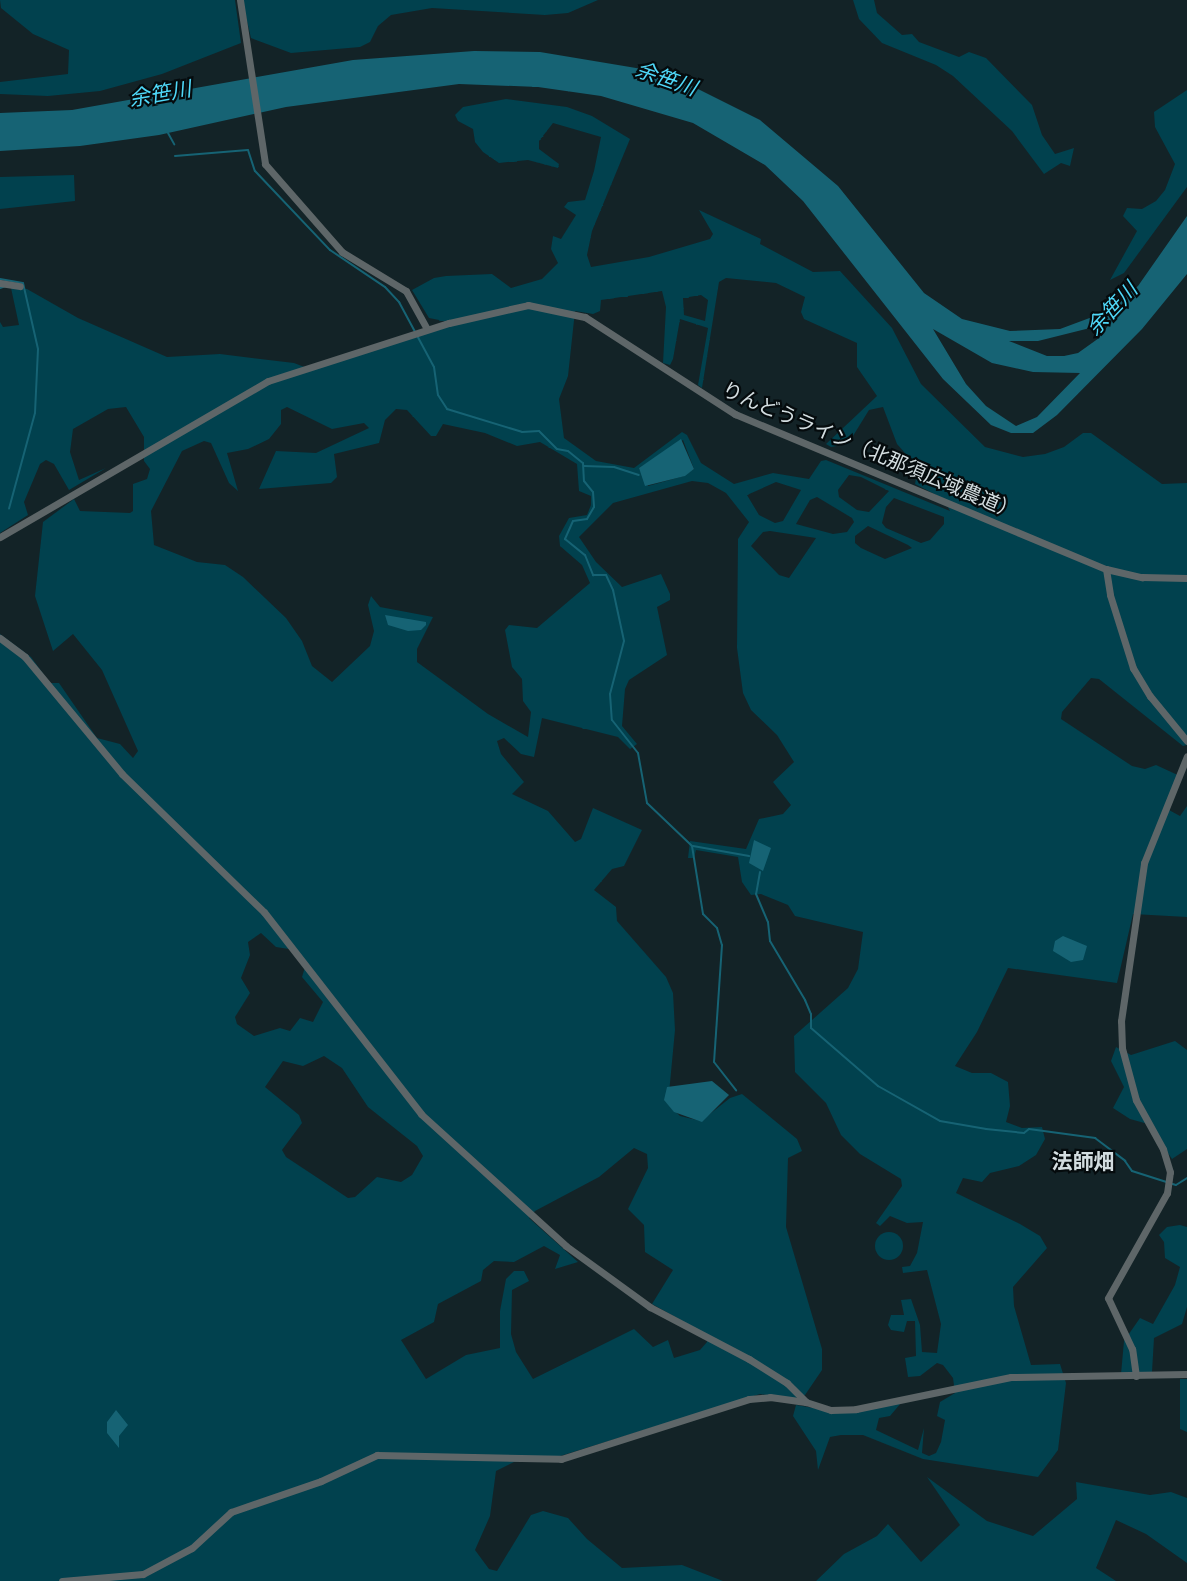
<!DOCTYPE html>
<html>
<head>
<meta charset="utf-8">
<style>
  body { margin:0 }
  #map { position:relative; width:1187px; height:1581px; overflow:hidden; background:#132327; font-family:Poppins,"Noto Sans JP",sans-serif }
  div>[style] { position:absolute }
  [style*='--x'] { left:calc(var(--x)*1px); top:calc(var(--y)*1px); width:calc(var(--w)*1px); rotate:calc(var(--a)*1deg) }
  .green>* { inset:0; background:#01414e }
  .round { border-radius:50% }
  .water>* { inset:0; background:#166374 }
  .stream>* { height:2px; margin:-1px; padding:0 1px; transform-origin:1px; border-radius:1px; background:#166374 }
  .minor>* { height:7px; margin:-3.5px; padding:0 3.5px; transform-origin:3.5px; border-radius:3.5px; background:#5e6668 }
  span { translate:-50% -50%; white-space:nowrap; text-align:center; line-height:1.15; -webkit-text-stroke:4.5px #050b0d; paint-order:stroke }
  .street-label { font-size:20px; color:#d3dde0 }
  .water-label { font-size:21px; color:#4fd8f8; font-style:italic }
  .neighbourhood-label { font-size:21px; color:#d3dde0; font-weight:700 }
</style>
</head>
<body>
<div id="map">
  <div class="green">
    <i style="clip-path:polygon(0 0,235px 0,241px 43px,162px 74px,100px 91px,48px 96px,0 94px,0 82px,68px 74px,69px 50px,33px 34px,1px 8px)"></i>
    <i style="clip-path:polygon(242px 0,598px 0,568px 13px,545px 15px,432px 8px,391px 15px,378px 26px,370px 42px,360px 47px,291px 53px,251px 38px)"></i>
    <i style="clip-path:polygon(853px 0,874px 0,877px 13px,902px 35px,912px 34px,919px 42px,959px 57px,969px 52px,986px 58px,1032px 105px,1042px 135px,1055px 154px,1074px 148px,1070px 166px,1061px 163px,1044px 174px,1012px 131px,953px 76px,936px 65px,882px 43px,859px 19px)"></i>
    <i style="clip-path:polygon(1187px 90px,1187px 187px,1124px 273px,1110px 280px,1137px 231px,1123px 216px,1127px 208px,1142px 209px,1156px 201px,1165px 190px,1175px 164px,1155px 127px,1154px 112px)"></i>
    <i style="clip-path:polygon(evenodd,506px 99px,567px 107px,592px 116px,630px 139px,592px 231px,587px 255px,591px 267px,649px 257px,710px 239px,713px 234px,699px 210px,761px 239px,760px 244px,813px 272px,840px 271px,892px 328px,921px 384px,985px 447px,1023px 457px,1045px 454px,1064px 447px,1083px 433px,1091px 433px,1162px 484px,1187px 483px,1187px 745px,1183px 746px,1099px 679px,1091px 678px,1062px 712px,1061px 719px,1132px 766px,1145px 769px,1156px 765px,1182px 777px,1169px 810px,1180px 816px,1187px 806px,1187px 917px,1133px 914px,1117px 983px,1008px 968px,977px 1032px,955px 1066px,972px 1073px,991px 1073px,1008px 1082px,1010px 1106px,1006px 1122px,1022px 1128px,1042px 1127px,1045px 1139px,1036px 1155px,1019px 1166px,990px 1173px,982px 1182px,963px 1178px,956px 1193px,1020px 1224px,1040px 1236px,1047px 1248px,1013px 1287px,1014px 1306px,1031px 1365px,1060px 1364px,1066px 1383px,1058px 1450px,1038px 1477px,923px 1459px,863px 1435px,841px 1435px,830px 1437px,818px 1470px,816px 1451px,793px 1416px,796px 1405px,843px 1413px,901px 1403px,890px 1416px,879px 1418px,876px 1430px,918px 1450px,924px 1428px,922px 1453px,929px 1456px,936px 1453px,941px 1442px,945px 1420px,937px 1416px,940px 1402px,955px 1393px,953px 1378px,943px 1365px,937px 1363px,920px 1376px,908px 1377px,905px 1358px,916px 1356px,915px 1321px,907px 1321px,904px 1332px,891px 1330px,888px 1325px,891px 1315px,904px 1315px,901px 1300px,911px 1299px,920px 1325px,922px 1352px,937px 1353px,941px 1324px,927px 1270px,903px 1273px,902px 1267px,910px 1266px,917px 1253px,923px 1222px,907px 1223px,890px 1216px,880px 1226px,876px 1223px,902px 1186px,901px 1179px,860px 1154px,841px 1135px,826px 1103px,795px 1072px,794px 1036px,848px 988px,858px 969px,863px 932px,795px 916px,788px 905px,761px 894px,751px 895px,742px 882px,738px 857px,696px 850px,694px 858px,688px 858px,690px 841px,746px 849px,759px 819px,783px 814px,791px 805px,773px 782px,794px 762px,777px 735px,751px 710px,743px 693px,737px 648px,738px 539px,749px 522px,726px 493px,708px 483px,692px 481px,613px 503px,579px 537px,596px 562px,622px 587px,661px 574px,670px 594px,670px 600px,657px 607px,667px 655px,629px 680px,625px 689px,622px 726px,637px 744px,630px 749px,618px 737px,542px 718px,534px 757px,521px 754px,504px 738px,497px 741px,501px 754px,524px 782px,512px 794px,548px 811px,575px 842px,581px 839px,593px 808px,642px 830px,624px 866px,612px 869px,594px 890px,616px 907px,617px 921px,666px 977px,673px 993px,675px 1030px,668px 1104px,680px 1116px,701px 1121px,730px 1098px,742px 1094px,797px 1139px,802px 1151px,788px 1158px,786px 1227px,822px 1349px,822px 1370px,805px 1395px,792px 1399px,760px 1394px,557px 1457px,514px 1462px,496px 1471px,490px 1516px,475px 1550px,489px 1569px,497px 1571px,531px 1515px,543px 1511px,568px 1518px,587px 1539px,622px 1568px,682px 1565px,723px 1581px,0 1581px,0 634px,31px 657px,50px 683px,59px 683px,97px 738px,120px 744px,133px 758px,138px 751px,102px 670px,73px 634px,53px 651px,35px 596px,43px 522px,74px 499px,80px 511px,130px 513px,133px 511px,133px 484px,147px 479px,150px 469px,144px 461px,144px 437px,126px 407px,108px 409px,73px 429px,70px 452px,79px 480px,106px 468px,69px 490px,54px 464px,46px 460px,40px 464px,24px 502px,28px 515px,0 533px,0 322px,3px 327px,19px 325px,11px 288px,27px 289px,78px 318px,167px 357px,220px 354px,294px 363px,307px 368px,446px 327px,444px 321px,429px 318px,412px 290px,434px 278px,446px 276px,492px 274px,511px 288px,542px 279px,558px 263px,551px 249px,553px 236px,561px 239px,576px 215px,564px 207px,568px 202px,585px 200px,594px 171px,601px 137px,553px 123px,539px 141px,539px 149px,559px 164px,558px 168px,528px 160px,499px 163px,483px 152px,475px 142px,473px 129px,458px 121px,455px 115px,463px 107px,506px 99px,726px 278px,776px 283px,805px 297px,801px 312px,804px 319px,857px 343px,857px 367px,877px 396px,826px 444px,831px 447px,848px 444px,869px 410px,883px 407px,897px 444px,918px 468px,915px 484px,944px 499px,950px 511px,826px 460px,821px 461px,809px 479px,773px 473px,734px 484px,701px 463px,687px 435px,682px 432px,634px 468px,596px 461px,564px 438px,559px 399px,568px 376px,575px 311px,593px 314px,600px 311px,601px 300px,662px 291px,666px 307px,663px 363px,670px 365px,673px 359px,680px 319px,708px 328px,698px 385px,702px 388px,719px 282px,726px 278px,506px 99px,701px 295px,708px 300px,705px 321px,684px 315px,683px 298px,701px 295px,506px 99px,287px 407px,332px 429px,364px 423px,369px 428px,316px 453px,276px 451px,259px 489px,331px 483px,337px 477px,334px 454px,379px 443px,385px 420px,396px 409px,407px 410px,431px 436px,436px 436px,443px 424px,485px 433px,517px 446px,540px 442px,577px 464px,579px 491px,591px 496px,591px 505px,587px 515px,569px 518px,559px 536px,560px 546px,582px 565px,590px 583px,537px 628px,509px 625px,505px 630px,512px 667px,522px 679px,523px 701px,531px 712px,528px 737px,488px 714px,417px 662px,417px 649px,433px 617px,380px 607px,371px 596px,368px 605px,374px 631px,370px 646px,332px 682px,312px 666px,302px 641px,286px 618px,243px 577px,225px 565px,197px 562px,154px 545px,151px 511px,182px 451px,204px 441px,211px 443px,229px 483px,238px 491px,227px 453px,248px 449px,269px 439px,281px 424px,281px 410px,287px 407px,506px 99px,683px 440px,694px 469px,684px 476px,648px 486px,639px 468px,683px 440px,506px 99px,849px 475px,861px 477px,889px 491px,869px 512px,857px 510px,839px 497px,838px 490px,849px 475px,506px 99px,776px 482px,801px 490px,783px 521px,775px 523px,759px 515px,747px 495px,776px 482px,506px 99px,817px 497px,852px 518px,854px 522px,847px 532px,833px 534px,796px 524px,810px 500px,817px 497px,506px 99px,894px 498px,944px 517px,944px 524px,930px 540px,921px 543px,886px 528px,882px 523px,886px 507px,894px 498px,506px 99px,868px 526px,908px 545px,912px 548px,885px 559px,861px 548px,855px 543px,855px 536px,868px 526px,506px 99px,770px 531px,816px 538px,789px 578px,779px 575px,751px 546px,763px 532px,770px 531px,506px 99px,261px 933px,276px 947px,289px 949px,305px 967px,302px 977px,323px 1002px,313px 1022px,300px 1018px,290px 1031px,280px 1028px,254px 1036px,237px 1024px,235px 1017px,250px 993px,241px 978px,250px 955px,248px 942px,261px 933px,506px 99px,324px 1056px,342px 1068px,368px 1107px,417px 1146px,423px 1156px,412px 1175px,401px 1182px,377px 1177px,355px 1197px,348px 1198px,286px 1157px,282px 1150px,302px 1123px,299px 1115px,265px 1087px,283px 1061px,303px 1066px,324px 1056px,506px 99px,634px 1148px,647px 1154px,648px 1168px,628px 1209px,644px 1225px,645px 1252px,673px 1270px,652px 1304px,706px 1334px,707px 1342px,700px 1350px,674px 1358px,668px 1340px,653px 1347px,634px 1329px,533px 1379px,516px 1352px,511px 1334px,512px 1290px,529px 1281px,524px 1271px,514px 1271px,506px 1279px,500px 1311px,500px 1348px,466px 1355px,426px 1379px,401px 1340px,434px 1322px,438px 1304px,481px 1281px,483px 1270px,494px 1261px,514px 1262px,544px 1246px,560px 1255px,555px 1269px,578px 1262px,529px 1218px,535px 1211px,599px 1177px,634px 1148px)"></i>
    <i style="clip-path:polygon(74px 175px,75px 201px,0 209px,0 177px)"></i>
    <i style="clip-path:polygon(1175px 1041px,1187px 1050px,1187px 1149px,1172px 1159px,1148px 1124px,1130px 1119px,1113px 1108px,1124px 1087px,1111px 1061px,1116px 1047px,1131px 1055px)"></i>
    <i style="clip-path:polygon(1180px 1225px,1187px 1227px,1187px 1307px,1182px 1324px,1154px 1338px,1152px 1372px,1121px 1374px,1124px 1341px,1140px 1318px,1153px 1324px,1175px 1285px,1180px 1267px,1165px 1258px,1164px 1242px,1159px 1235px,1167px 1227px)"></i>
    <i class="round" style="left:875px;top:1232px;width:28px;height:28px"></i>
    <i style="clip-path:polygon(1180px 1379px,1187px 1379px,1187px 1432px,1180px 1429px)"></i>
    <i style="clip-path:polygon(927px 1477px,987px 1521px,1033px 1536px,1077px 1499px,1076px 1482px,1150px 1495px,1171px 1492px,1187px 1498px,1187px 1563px,1146px 1534px,1116px 1520px,1096px 1568px,1116px 1581px,816px 1581px,844px 1554px,877px 1536px,888px 1524px,921px 1562px,960px 1525px)"></i>
  </div>
  <div class="water">
    <i style="clip-path:polygon(evenodd,474px 51px,540px 52px,666px 73px,760px 120px,838px 186px,924px 293px,962px 319px,1010px 331px,1060px 329px,1103px 313px,1138px 286px,1187px 216px,1187px 274px,1142px 329px,1057px 415px,1033px 433px,1011px 433px,991px 425px,943px 379px,803px 201px,765px 165px,693px 123px,601px 96px,538px 87px,459px 84px,286px 107px,159px 135px,80px 146px,0 151px,0 113px,72px 110px,353px 60px,474px 51px,1110px 323px,1099px 338px,1078px 353px,1064px 356px,1047px 356px,1009px 341px,1038px 341px,1110px 323px,474px 51px,933px 329px,992px 363px,1033px 372px,1080px 373px,1037px 417px,1016px 426px,986px 406px,966px 384px,933px 329px)"></i>
    <i style="clip-path:polygon(681px 439px,694px 469px,685px 476px,645px 486px,639px 468px)"></i>
    <i style="clip-path:polygon(385px 615px,426px 622px,426px 625px,421px 630px,408px 631px,388px 625px)"></i>
    <i style="clip-path:polygon(754px 840px,771px 848px,763px 871px,749px 863px)"></i>
    <i style="clip-path:polygon(1063px 936px,1087px 946px,1083px 960px,1071px 962px,1053px 951px,1055px 941px)"></i>
    <i style="clip-path:polygon(712px 1081px,729px 1095px,702px 1122px,674px 1112px,664px 1100px,667px 1087px)"></i>
    <i style="clip-path:polygon(116px 1410px,128px 1425px,119px 1436px,119px 1448px,107px 1433px,107px 1422px)"></i>
  </div>
  <div class="stream">
    <i style="--x:168;--y:133;--w:13;--a:61"></i>
    <i style="--x:175;--y:156;--w:73;--a:-4.7"></i>
    <i style="--x:248;--y:150;--w:22;--a:72"></i>
    <i style="--x:255;--y:171;--w:109;--a:46.5"></i>
    <i style="--x:330;--y:250;--w:66;--a:33.9"></i>
    <i style="--x:385;--y:287;--w:21;--a:47"></i>
    <i style="--x:399;--y:302;--w:74;--a:61.7"></i>
    <i style="--x:434;--y:367;--w:28;--a:82"></i>
    <i style="--x:438;--y:395;--w:17;--a:57"></i>
    <i style="--x:447;--y:409;--w:78;--a:17"></i>
    <i style="--x:522;--y:432;--w:17;--a:-3"></i>
    <i style="--x:539;--y:431;--w:25;--a:45"></i>
    <i style="--x:557;--y:449;--w:11;--a:10"></i>
    <i style="--x:568;--y:451;--w:19;--a:39"></i>
    <i style="--x:583;--y:463;--w:18;--a:87"></i>
    <i style="--x:584;--y:481;--w:14;--a:51"></i>
    <i style="--x:593;--y:492;--w:15;--a:86"></i>
    <i style="--x:594;--y:507;--w:14;--a:120"></i>
    <i style="--x:587;--y:519;--w:14;--a:172"></i>
    <i style="--x:573;--y:521;--w:20;--a:114"></i>
    <i style="--x:565;--y:539;--w:26;--a:39"></i>
    <i style="--x:585;--y:555;--w:22;--a:68"></i>
    <i style="--x:593;--y:575;--w:13;--a:0"></i>
    <i style="--x:606;--y:575;--w:17;--a:65"></i>
    <i style="--x:613;--y:590;--w:52;--a:77.8"></i>
    <i style="--x:624;--y:641;--w:55;--a:104.8"></i>
    <i style="--x:610;--y:694;--w:26;--a:86"></i>
    <i style="--x:612;--y:720;--w:42;--a:51.8"></i>
    <i style="--x:638;--y:753;--w:51;--a:79.8"></i>
    <i style="--x:647;--y:803;--w:62;--a:43.7"></i>
    <i style="--x:692;--y:846;--w:69;--a:80.8"></i>
    <i style="--x:703;--y:914;--w:20;--a:45"></i>
    <i style="--x:717;--y:928;--w:18;--a:74"></i>
    <i style="--x:722;--y:945;--w:117;--a:93.9"></i>
    <i style="--x:714;--y:1062;--w:36;--a:52"></i>
    <i style="--x:0;--y:279;--w:23;--a:10"></i>
    <i style="--x:23;--y:283;--w:68;--a:77.2"></i>
    <i style="--x:38;--y:349;--w:64;--a:92.7"></i>
    <i style="--x:35;--y:413;--w:99;--a:105.2"></i>
    <i style="--x:0;--y:288;--w:6;--a:-18"></i>
    <i style="--x:584;--y:466;--w:30;--a:2"></i>
    <i style="--x:614;--y:467;--w:26;--a:18"></i>
    <i style="--x:693;--y:846;--w:57;--a:10.1"></i>
    <i style="--x:760;--y:872;--w:22;--a:100"></i>
    <i style="--x:756;--y:894;--w:30;--a:67"></i>
    <i style="--x:768;--y:922;--w:19;--a:84"></i>
    <i style="--x:770;--y:941;--w:69;--a:59.3"></i>
    <i style="--x:805;--y:1000;--w:15;--a:67"></i>
    <i style="--x:811;--y:1014;--w:14;--a:90"></i>
    <i style="--x:811;--y:1028;--w:89;--a:40.9"></i>
    <i style="--x:878;--y:1086;--w:71;--a:29.4"></i>
    <i style="--x:940;--y:1121;--w:47;--a:9.9"></i>
    <i style="--x:986;--y:1129;--w:38;--a:6"></i>
    <i style="--x:1024;--y:1133;--w:6;--a:-39"></i>
    <i style="--x:1029;--y:1129;--w:67;--a:7.8"></i>
    <i style="--x:1095;--y:1138;--w:38;--a:37"></i>
    <i style="--x:1125;--y:1161;--w:12;--a:55"></i>
    <i style="--x:1132;--y:1171;--w:46;--a:17.7"></i>
    <i style="--x:1176;--y:1185;--w:13;--a:-32"></i>
  </div>
  <div class="minor">
    <i style="--x:240;--y:0;--w:166;--a:81.3"></i>
    <i style="--x:265;--y:164;--w:117;--a:48.8"></i>
    <i style="--x:342;--y:252;--w:75;--a:31.4"></i>
    <i style="--x:406;--y:291;--w:43;--a:61.1"></i>
    <i style="--x:0;--y:283;--w:20;--a:9"></i>
    <i style="--x:0;--y:537;--w:310;--a:-30.2"></i>
    <i style="--x:268;--y:381;--w:190;--a:-17.8"></i>
    <i style="--x:449;--y:323;--w:81;--a:-12.8"></i>
    <i style="--x:528;--y:305;--w:58;--a:11.9"></i>
    <i style="--x:585;--y:317;--w:179;--a:32.9"></i>
    <i style="--x:735;--y:414;--w:402;--a:22.7"></i>
    <i style="--x:1106;--y:569;--w:37;--a:13"></i>
    <i style="--x:1142;--y:577;--w:45;--a:1.3"></i>
    <i style="--x:1106;--y:569;--w:26;--a:81"></i>
    <i style="--x:1110;--y:595;--w:77;--a:72.5"></i>
    <i style="--x:1133;--y:668;--w:33;--a:59"></i>
    <i style="--x:1150;--y:696;--w:58;--a:50.6"></i>
    <i style="--x:0;--y:638;--w:31;--a:37"></i>
    <i style="--x:25;--y:657;--w:152;--a:50.3"></i>
    <i style="--x:122;--y:774;--w:198;--a:44.2"></i>
    <i style="--x:264;--y:912;--w:256;--a:52.1"></i>
    <i style="--x:421;--y:1114;--w:196;--a:42.3"></i>
    <i style="--x:566;--y:1246;--w:104;--a:36"></i>
    <i style="--x:650;--y:1307;--w:112;--a:27.7"></i>
    <i style="--x:749;--y:1359;--w:45;--a:32.3"></i>
    <i style="--x:787;--y:1383;--w:27;--a:45"></i>
    <i style="--x:806;--y:1402;--w:26;--a:18"></i>
    <i style="--x:831;--y:1410;--w:25;--a:-2"></i>
    <i style="--x:856;--y:1409;--w:158;--a:-11.7"></i>
    <i style="--x:1011;--y:1377;--w:176;--a:-1"></i>
    <i style="--x:1136;--y:1376;--w:27;--a:-98"></i>
    <i style="--x:1132;--y:1349;--w:56;--a:-115.2"></i>
    <i style="--x:1108;--y:1298;--w:120;--a:-60.7"></i>
    <i style="--x:1167;--y:1193;--w:21;--a:-82"></i>
    <i style="--x:1170;--y:1172;--w:24;--a:-107"></i>
    <i style="--x:1163;--y:1149;--w:56;--a:-118.9"></i>
    <i style="--x:1136;--y:1100;--w:54;--a:-105.1"></i>
    <i style="--x:1122;--y:1048;--w:27;--a:-92"></i>
    <i style="--x:1121;--y:1021;--w:160;--a:-81.7"></i>
    <i style="--x:1144;--y:863;--w:115;--a:-68.1"></i>
    <i style="--x:62;--y:1581;--w:81;--a:-4.9"></i>
    <i style="--x:143;--y:1574;--w:55;--a:-28"></i>
    <i style="--x:192;--y:1548;--w:53;--a:-42.7"></i>
    <i style="--x:231;--y:1512;--w:95;--a:-19"></i>
    <i style="--x:321;--y:1481;--w:62;--a:-24.9"></i>
    <i style="--x:377;--y:1455;--w:184;--a:1.2"></i>
    <i style="--x:561;--y:1459;--w:197;--a:-17.7"></i>
    <i style="--x:749;--y:1399;--w:21;--a:-5"></i>
    <i style="--x:770;--y:1397;--w:36;--a:8"></i>
  </div>
  <div class="street-label">
    <span style="left:870px;top:451px;rotate:23deg">りんどうライン（北那須広域農道）</span>
  </div>
  <div class="water-label">
    <span style="left:666px;top:79px;rotate:19deg">余笹川</span>
    <span style="left:160px;top:94px;rotate:-10deg">余笹川</span>
    <span style="left:1112px;top:309px;rotate:-47deg">余笹川</span>
  </div>
  <div class="neighbourhood-label">
    <span style="left:1083px;top:1162px">法師畑</span>
  </div>
</div>
</body>
</html>
